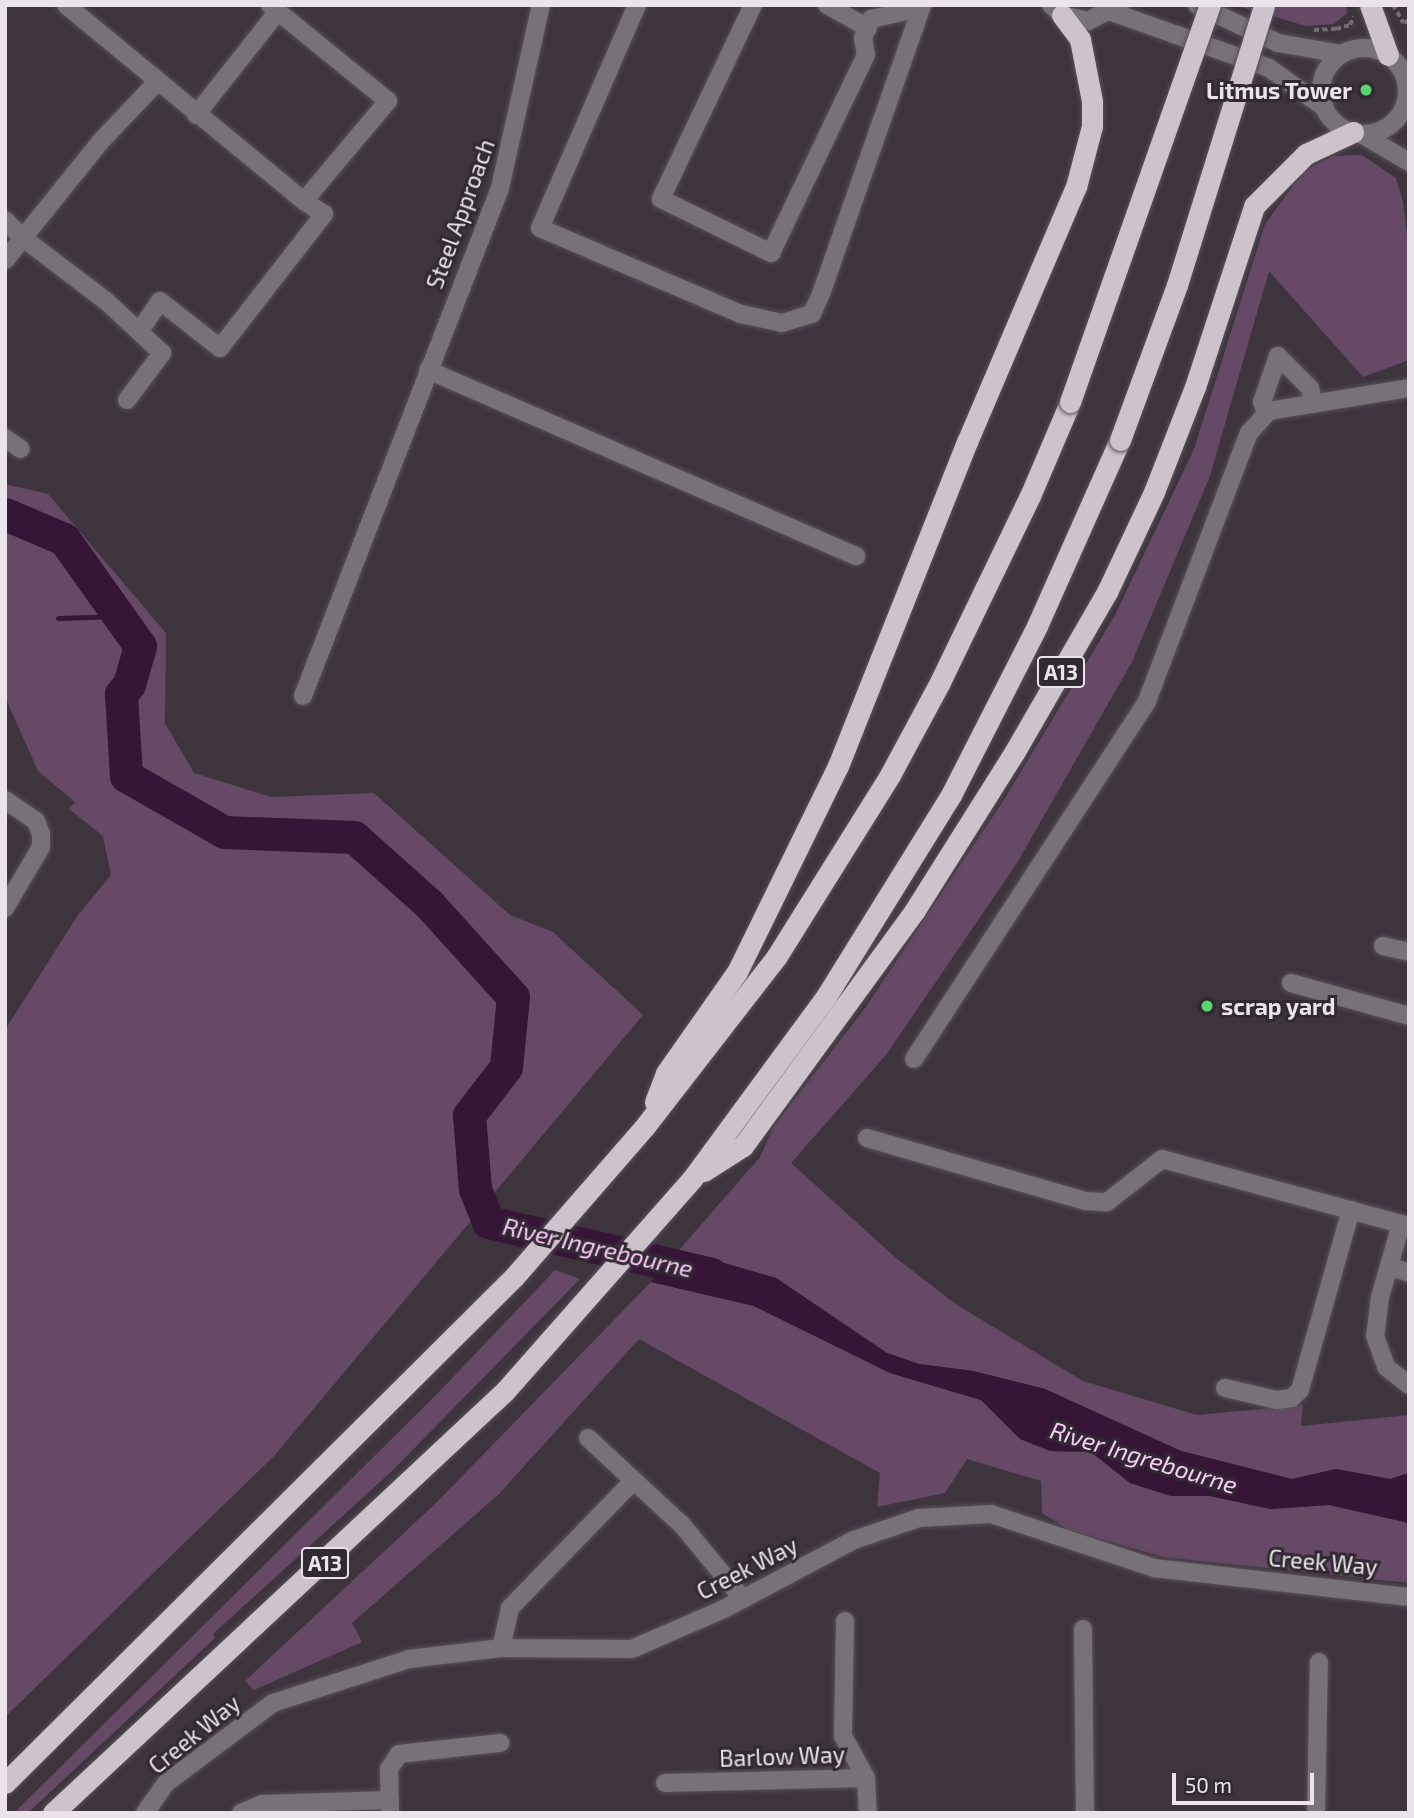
<!DOCTYPE html>
<html>
<head>
<meta charset="utf-8">
<style>
  body { margin:0 }
  #map { position:relative; width:1414px; height:1818px; overflow:hidden; background:#3d343d; font-family:"Exo 2",sans-serif }
  div>[style] { position:absolute }
  [style*='--x'] { left:calc(var(--x)*1px); top:calc(var(--y)*1px); width:calc(var(--w)*1px); rotate:calc(var(--a)*1deg) }
  .green>* { inset:0; background:#664965 }
  .water>* { inset:0; background:#361637 }
  .stream>* { height:5px; margin:-2.5px; padding:0 2.5px; transform-origin:2.5px; border-radius:2.5px; background:#361637 }
  .river>* { height:33px; margin:-16.5px; padding:0 16.5px; transform-origin:16.5px; border-radius:16.5px; background:#361637 }
  .path>* { height:3.5px; margin-top:-1.75px; transform-origin:0; background:repeating-linear-gradient(90deg,#746c74 0 5px,transparent 0 8.5px) }
  .roads { filter:drop-shadow(0 0 2px #595059) drop-shadow(0 0 2px #595059) }
  .minor>* { height:18px; margin:-9px; padding:0 9px; transform-origin:9px; border-radius:9px; background:#777277 }
  .minor>.ring { margin:-9px; padding:0; box-sizing:content-box; background:none; border:18px solid #777277; border-radius:50% }
  .highway>* { height:21px; margin:-10.5px; padding:0 10.5px; transform-origin:10.5px; border-radius:10.5px; background:#cec3cd }
  .bridges { filter:drop-shadow(0 0 2px #595059) drop-shadow(0 0 2px #595059) }
  .highway-bridge>* { height:21px; margin:-10.5px; padding:0 10.5px; transform-origin:10.5px; border-radius:10.5px; background:#cec3cd }
  .dots>* { width:19px; height:19px; translate:-50% -50%; box-sizing:border-box; border:4px solid #322a32; border-radius:50% }
  span { translate:-50% -50%; white-space:nowrap; text-align:center; line-height:1.15; -webkit-text-stroke:6px #322a32; paint-order:stroke }
  .shield-label span { padding:2px 5px; background:#322a32; border:2px solid; border-radius:5px; -webkit-text-stroke-width:0 }
  .shield-label { font-size:21px; color:#ebe5eb; font-weight:700 }
  .poi-label { font-size:23px; color:#ebe5eb; font-weight:700 }
  .right { translate:-100% -50%; text-align:right }
  .left { translate:0 -50%; text-align:left }
  .street-label { font-size:23px; color:#ebe5eb }
  .water-label { font-size:24px; color:#fcccfb; font-style:italic }
  .frame { position:absolute; inset:0; border:7px solid #ebe5eb; pointer-events:none }
  .scale { position:absolute; left:1172px; top:1773px; width:142px; height:32px; box-sizing:border-box; border:4px solid #ebe5eb; border-top:0; padding-left:9px; font-size:21px; line-height:24px; white-space:nowrap; color:#ebe5eb; -webkit-text-stroke:5px #322a32; paint-order:stroke }
</style>
</head>
<body>
<div id="map">
  <div class="green">
    <i style="clip-path:polygon(1234px 5px,1346px 5px,1347px 13px,1334px 24px,1306px 26px)"></i>
    <i style="clip-path:polygon(1362px 155px,1396px 178px,1403px 202px,1409px 251px,1409px 360px,1363px 377px,1269px 271px,1210px 476px,1132px 662px,1017px 863px,886px 1055px,791px 1163px,896px 1258px,957px 1305px,1083px 1381px,1197px 1415px,1303px 1405px,1301px 1426px,1409px 1415px,1409px 1473px,1390px 1479px,1336px 1469px,1292px 1479px,1181px 1451px,1045px 1389px,973px 1371px,919px 1364px,887px 1353px,776px 1278px,679px 1250px,760px 1157px,774px 1126px,865px 1008px,1005px 798px,1114px 617px,1194px 449px,1265px 224px,1304px 171px,1333px 156px)"></i>
    <i style="clip-path:polygon(5px 484px,48px 494px,166px 633px,165px 723px,194px 773px,271px 797px,374px 793px,510px 915px,553px 932px,643px 1015px,275px 1455px,5px 1717px,5px 1030px,78px 915px,111px 875px,103px 836px,69px 809px,75px 802px,38px 771px,5px 697px)"></i>
    <i style="clip-path:polygon(555px 1270px,580px 1279px,392px 1471px,213px 1634px,215px 1638px,28px 1813px,14px 1813px,438px 1393px)"></i>
    <i style="clip-path:polygon(651px 1282px,754px 1306px,890px 1373px,981px 1400px,1020px 1439px,1051px 1451px,1091px 1452px,1130px 1483px,1171px 1496px,1210px 1496px,1270px 1509px,1329px 1505px,1409px 1523px,1409px 1583px,1163px 1557px,1067px 1529px,1042px 1513px,1041px 1481px,967px 1459px,945px 1493px,877px 1507px,880px 1473px,639px 1339px,499px 1494px,352px 1623px,362px 1642px,254px 1690px,245px 1681px,435px 1504px)"></i>
  </div>
  <div class="water">
    <i style="clip-path:polygon(679px 1250px,776px 1278px,887px 1353px,919px 1364px,973px 1371px,1045px 1389px,1181px 1451px,1292px 1479px,1336px 1469px,1390px 1479px,1409px 1473px,1409px 1523px,1329px 1505px,1270px 1509px,1210px 1496px,1171px 1496px,1130px 1483px,1091px 1452px,1050px 1451px,1020px 1439px,981px 1400px,890px 1373px,754px 1306px,651px 1282px)"></i>
  </div>
  <div class="stream">
    <i style="--x:58;--y:618;--w:60;--a:-1.9"></i>
  </div>
  <div class="river">
    <i style="--x:5;--y:514;--w:64;--a:23"></i>
    <i style="--x:64;--y:539;--w:131;--a:54.6"></i>
    <i style="--x:140;--y:646;--w:40;--a:106"></i>
    <i style="--x:129;--y:684;--w:13;--a:129"></i>
    <i style="--x:121;--y:694;--w:82;--a:86.5"></i>
    <i style="--x:126;--y:776;--w:113;--a:29.7"></i>
    <i style="--x:224;--y:832;--w:130;--a:2.2"></i>
    <i style="--x:354;--y:837;--w:101;--a:41.8"></i>
    <i style="--x:429;--y:904;--w:125;--a:47.9"></i>
    <i style="--x:513;--y:997;--w:70;--a:95.7"></i>
    <i style="--x:506;--y:1067;--w:61;--a:127.6"></i>
    <i style="--x:469;--y:1115;--w:74;--a:85.4"></i>
    <i style="--x:475;--y:1189;--w:35;--a:68"></i>
    <i style="--x:488;--y:1222;--w:229;--a:13.1"></i>
  </div>
  <div class="path">
    <i style="--x:1393;--y:5;--w:21;--a:59"></i>
    <i style="--x:1404;--y:23;--w:6;--a:-31"></i>
    <i style="--x:1314;--y:30;--w:22;--a:-3"></i>
    <i style="--x:1336;--y:29;--w:15;--a:-16"></i>
    <i style="--x:1350;--y:25;--w:9;--a:-69"></i>
  </div>
  <div class="roads">
    <div class="minor">
      <i style="--x:66;--y:5;--w:308;--a:39.5"></i>
      <i style="--x:304;--y:201;--w:131;--a:-50"></i>
      <i style="--x:388;--y:101;--w:152;--a:-140.9"></i>
      <i style="--x:637;--y:5;--w:243;--a:113.5"></i>
      <i style="--x:540;--y:228;--w:219;--a:23.2"></i>
      <i style="--x:741;--y:314;--w:42;--a:12.4"></i>
      <i style="--x:782;--y:323;--w:31;--a:-17"></i>
      <i style="--x:812;--y:314;--w:22;--a:-66"></i>
      <i style="--x:821;--y:294;--w:306;--a:-70.7"></i>
      <i style="--x:753;--y:5;--w:215;--a:115.4"></i>
      <i style="--x:661;--y:199;--w:123;--a:26.1"></i>
      <i style="--x:771;--y:253;--w:220;--a:-64.4"></i>
      <i style="--x:866;--y:55;--w:17;--a:-100"></i>
      <i style="--x:863;--y:38;--w:21;--a:-67"></i>
      <i style="--x:871;--y:19;--w:50;--a:-12.7"></i>
      <i style="--x:827;--y:5;--w:47;--a:29.3"></i>
      <i style="--x:1051;--y:5;--w:15;--a:42"></i>
      <i style="--x:1062;--y:15;--w:27;--a:13"></i>
      <i style="--x:1088;--y:21;--w:35;--a:-27"></i>
      <i style="--x:1197;--y:5;--w:89;--a:25.1"></i>
      <i style="--x:1278;--y:43;--w:65;--a:9.8"></i>
      <i style="--x:1112;--y:12;--w:167;--a:19.6"></i>
      <i style="--x:1269;--y:68;--w:69;--a:35.5"></i>
      <i class="ring" style="left:1321px;top:48px;width:68px;height:68px"></i>
      <i style="--x:196;--y:115;--w:132;--a:-51.7"></i>
      <i style="--x:1361;--y:134;--w:56;--a:30.3"></i>
      <i style="--x:5;--y:220;--w:25;--a:45"></i>
      <i style="--x:23;--y:238;--w:28;--a:129"></i>
      <i style="--x:139;--y:332;--w:37;--a:-56"></i>
      <i style="--x:160;--y:301;--w:76;--a:38.1"></i>
      <i style="--x:220;--y:348;--w:170;--a:-52.2"></i>
      <i style="--x:324;--y:214;--w:24;--a:-147"></i>
      <i style="--x:428;--y:370;--w:467;--a:23.5"></i>
      <i style="--x:127;--y:400;--w:59;--a:-53.3"></i>
      <i style="--x:162;--y:353;--w:76;--a:-137.1"></i>
      <i style="--x:106;--y:301;--w:104;--a:-142.8"></i>
      <i style="--x:23;--y:238;--w:124;--a:-51.2"></i>
      <i style="--x:101;--y:141;--w:80;--a:-46.5"></i>
      <i style="--x:1266;--y:413;--w:12;--a:-110"></i>
      <i style="--x:1262;--y:402;--w:49;--a:-70.8"></i>
      <i style="--x:1278;--y:356;--w:45;--a:45"></i>
      <i style="--x:1310;--y:388;--w:16;--a:76"></i>
      <i style="--x:5;--y:438;--w:19;--a:35"></i>
      <i style="--x:303;--y:696;--w:545;--a:-68.8"></i>
      <i style="--x:500;--y:188;--w:188;--a:-77.4"></i>
      <i style="--x:5;--y:800;--w:37;--a:34"></i>
      <i style="--x:36;--y:821;--w:14;--a:69"></i>
      <i style="--x:41;--y:834;--w:13;--a:90"></i>
      <i style="--x:41;--y:847;--w:71;--a:120.5"></i>
      <i style="--x:1383;--y:946;--w:27;--a:13"></i>
      <i style="--x:1291;--y:983;--w:123;--a:15.6"></i>
      <i style="--x:914;--y:1059;--w:427;--a:-56.9"></i>
      <i style="--x:1147;--y:701;--w:287;--a:-69.2"></i>
      <i style="--x:1249;--y:433;--w:30;--a:-48"></i>
      <i style="--x:1269;--y:411;--w:142;--a:-9.3"></i>
      <i style="--x:867;--y:1138;--w:227;--a:16.1"></i>
      <i style="--x:1085;--y:1201;--w:22;--a:3"></i>
      <i style="--x:1107;--y:1202;--w:70;--a:-38"></i>
      <i style="--x:1162;--y:1159;--w:256;--a:15.2"></i>
      <i style="--x:1401;--y:1224;--w:76;--a:106"></i>
      <i style="--x:1380;--y:1297;--w:39;--a:97"></i>
      <i style="--x:1375;--y:1336;--w:33;--a:70"></i>
      <i style="--x:1386;--y:1367;--w:29;--a:38"></i>
      <i style="--x:1389;--y:1266;--w:21;--a:19"></i>
      <i style="--x:1225;--y:1388;--w:53;--a:13"></i>
      <i style="--x:1277;--y:1400;--w:15;--a:-8"></i>
      <i style="--x:1292;--y:1398;--w:11;--a:-45"></i>
      <i style="--x:1300;--y:1390;--w:187;--a:-74.2"></i>
      <i style="--x:588;--y:1438;--w:128;--a:42.8"></i>
      <i style="--x:682;--y:1525;--w:96;--a:50.5"></i>
      <i style="--x:845;--y:1621;--w:115;--a:91"></i>
      <i style="--x:843;--y:1736;--w:48;--a:61.3"></i>
      <i style="--x:1083;--y:1629;--w:184;--a:89.4"></i>
      <i style="--x:501;--y:1648;--w:41;--a:-77.3"></i>
      <i style="--x:510;--y:1608;--w:177;--a:-45.9"></i>
      <i style="--x:665;--y:1783;--w:201;--a:-1.4"></i>
      <i style="--x:866;--y:1778;--w:35;--a:87"></i>
      <i style="--x:145;--y:1813;--w:37;--a:-55"></i>
      <i style="--x:166;--y:1783;--w:134;--a:-36.8"></i>
      <i style="--x:273;--y:1703;--w:143;--a:-17.9"></i>
      <i style="--x:409;--y:1659;--w:93;--a:-6.8"></i>
      <i style="--x:501;--y:1648;--w:131;--a:0.4"></i>
      <i style="--x:632;--y:1649;--w:100;--a:-23.5"></i>
      <i style="--x:724;--y:1609;--w:147;--a:-28"></i>
      <i style="--x:854;--y:1540;--w:69;--a:-18.7"></i>
      <i style="--x:919;--y:1518;--w:72;--a:-3.2"></i>
      <i style="--x:991;--y:1514;--w:172;--a:18.3"></i>
      <i style="--x:1154;--y:1568;--w:257;--a:6.5"></i>
      <i style="--x:241;--y:1813;--w:23;--a:-23"></i>
      <i style="--x:262;--y:1804;--w:128;--a:-1.8"></i>
      <i style="--x:390;--y:1813;--w:44;--a:-91.3"></i>
      <i style="--x:389;--y:1769;--w:18;--a:-56"></i>
      <i style="--x:399;--y:1754;--w:102;--a:-6.2"></i>
      <i style="--x:1316;--y:1813;--w:151;--a:-88.9"></i>
    </div>
    <div class="highway">
      <i style="--x:1370;--y:5;--w:53;--a:70.2"></i>
      <i style="--x:655;--y:1102;--w:31;--a:-69"></i>
      <i style="--x:666;--y:1073;--w:123;--a:-54.9"></i>
      <i style="--x:737;--y:972;--w:229;--a:-63.9"></i>
      <i style="--x:838;--y:766;--w:349;--a:-68.3"></i>
      <i style="--x:967;--y:442;--w:277;--a:-66.9"></i>
      <i style="--x:1076;--y:187;--w:63;--a:-75.3"></i>
      <i style="--x:1092;--y:126;--w:25;--a:-90"></i>
      <i style="--x:1092;--y:101;--w:63;--a:-101"></i>
      <i style="--x:1080;--y:39;--w:30;--a:-127"></i>
      <i style="--x:704;--y:1171;--w:46;--a:-32.7"></i>
      <i style="--x:743;--y:1146;--w:292;--a:-53.9"></i>
      <i style="--x:915;--y:910;--w:186;--a:-57.8"></i>
      <i style="--x:1014;--y:753;--w:186;--a:-60"></i>
      <i style="--x:1107;--y:592;--w:110;--a:-64.8"></i>
      <i style="--x:1154;--y:492;--w:113;--a:-68.7"></i>
      <i style="--x:1195;--y:387;--w:190;--a:-71.9"></i>
      <i style="--x:1254;--y:206;--w:74;--a:-45"></i>
      <i style="--x:1306;--y:154;--w:52;--a:-25.1"></i>
      <i style="--x:5;--y:1783;--w:718;--a:-44.83"></i>
      <i style="--x:514;--y:1277;--w:201;--a:-49"></i>
      <i style="--x:646;--y:1125;--w:214;--a:-52.2"></i>
      <i style="--x:777;--y:956;--w:213;--a:-58"></i>
      <i style="--x:890;--y:775;--w:106;--a:-61.7"></i>
      <i style="--x:940;--y:682;--w:207;--a:-64.2"></i>
      <i style="--x:1030;--y:496;--w:102;--a:-66.9"></i>
      <i style="--x:53;--y:1813;--w:618;--a:-43.03"></i>
      <i style="--x:505;--y:1391;--w:283;--a:-48.6"></i>
      <i style="--x:692;--y:1179;--w:228;--a:-53.7"></i>
      <i style="--x:827;--y:995;--w:235;--a:-58.2"></i>
      <i style="--x:951;--y:795;--w:190;--a:-63"></i>
      <i style="--x:1037;--y:626;--w:204;--a:-66"></i>
    </div>
  </div>
  <div class="bridges">
    <div class="highway-bridge">
      <i style="--x:1070;--y:402;--w:421;--a:-70.6"></i>
      <i style="--x:1120;--y:440;--w:165;--a:-69.8"></i>
      <i style="--x:1177;--y:285;--w:293;--a:-72.7"></i>
    </div>
  </div>
  <div class="dots">
    <i style="left:1366px;top:90px;background:#5ad56e"></i>
    <i style="left:1207px;top:1006px;background:#5ad56e"></i>
  </div>
  <div class="shield-label">
    <span style="left:1061px;top:672px">A13</span>
    <span style="left:325px;top:1563px">A13</span>
  </div>
  <div class="poi-label">
    <span class="right" style="left:1352px;top:90px">Litmus Tower</span>
    <span class="left" style="left:1221px;top:1006px">scrap yard</span>
  </div>
  <div class="street-label">
    <span style="left:460px;top:214px;rotate:-70deg">Steel Approach</span>
    <span style="left:1323px;top:1562px;rotate:5deg">Creek Way</span>
    <span style="left:747px;top:1568px;rotate:-27deg">Creek Way</span>
    <span style="left:194px;top:1734px;rotate:-39deg">Creek Way</span>
    <span style="left:782px;top:1756px;rotate:-2deg">Barlow Way</span>
  </div>
  <div class="water-label">
    <span style="left:598px;top:1247px;rotate:13deg">River Ingrebourne</span>
    <span style="left:1144px;top:1457px;rotate:17deg">River Ingrebourne</span>
  </div>
  <div class="frame"></div>
  <div class="scale">50 m</div>
</div>
</body>
</html>
